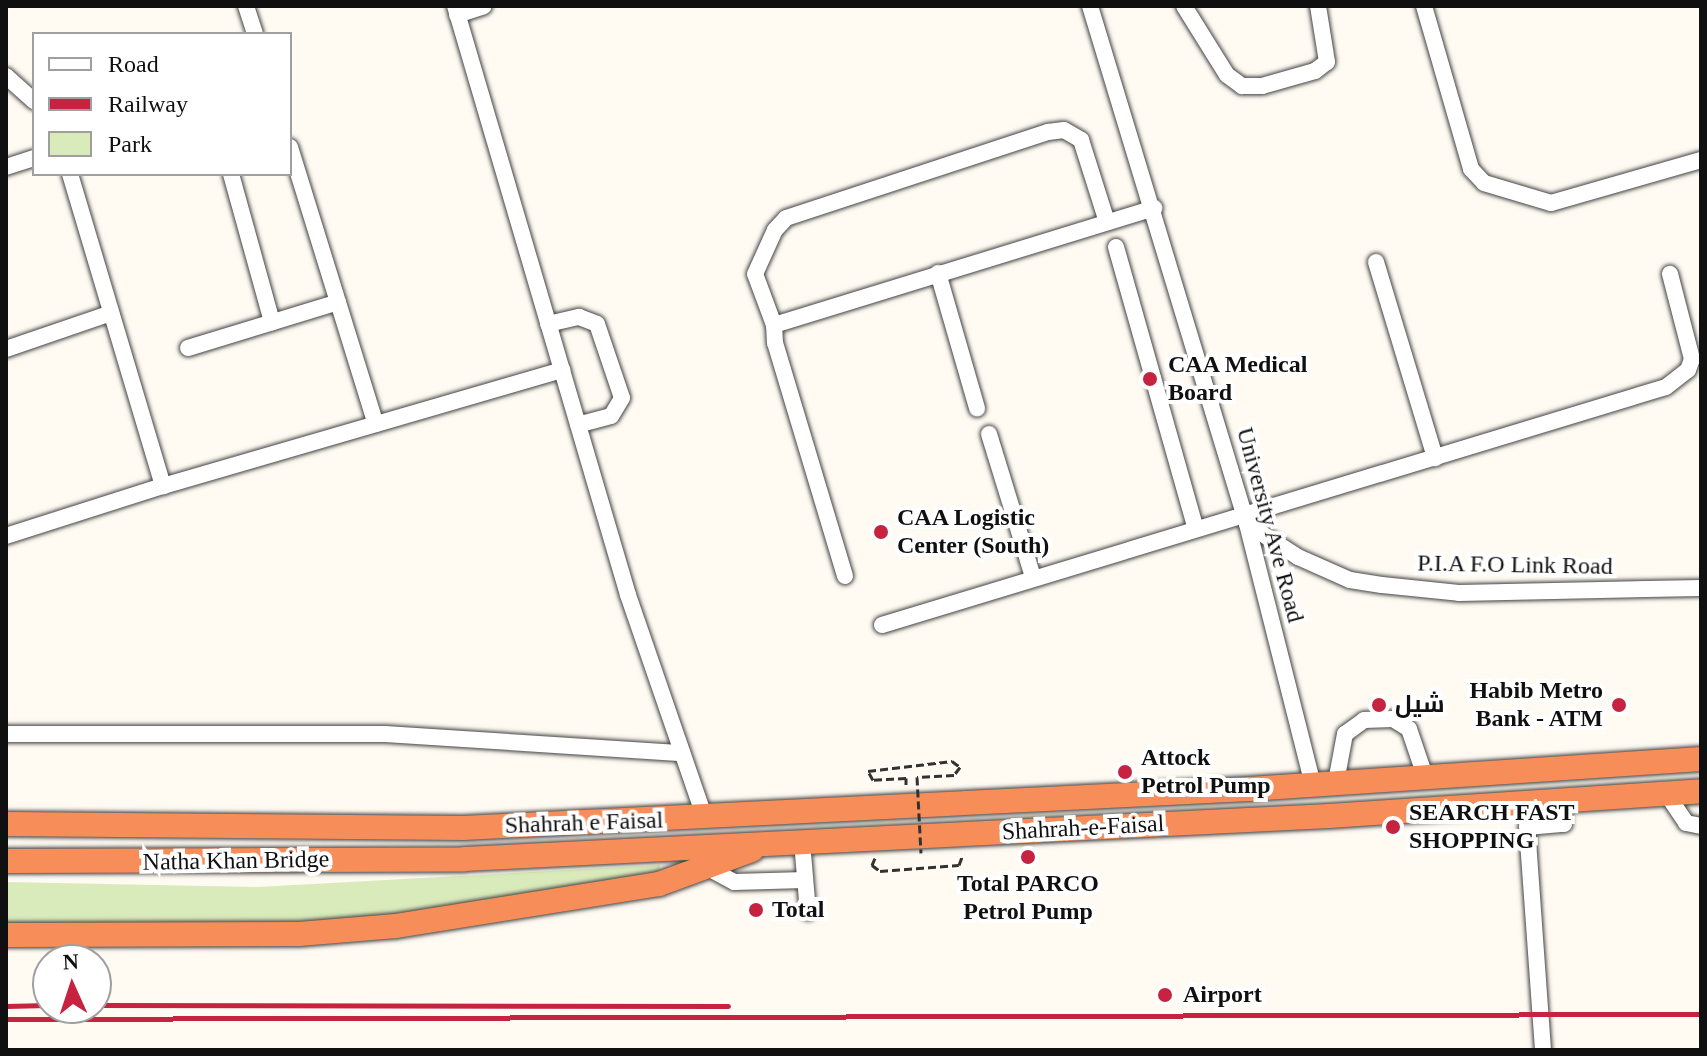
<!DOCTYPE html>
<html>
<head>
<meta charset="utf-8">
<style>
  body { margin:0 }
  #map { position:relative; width:1707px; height:1056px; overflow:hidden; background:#fffbf3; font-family:"Times New Roman",Cairo,serif }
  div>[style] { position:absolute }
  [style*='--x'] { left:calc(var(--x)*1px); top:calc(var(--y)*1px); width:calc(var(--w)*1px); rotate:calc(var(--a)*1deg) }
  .green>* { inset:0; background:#daebbb }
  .path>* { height:3px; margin-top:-1.5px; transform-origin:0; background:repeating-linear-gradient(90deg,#323232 0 8px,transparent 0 12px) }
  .roads { filter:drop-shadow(0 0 2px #434343) drop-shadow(0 0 2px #434343) }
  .minor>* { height:16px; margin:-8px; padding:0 8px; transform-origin:8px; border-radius:8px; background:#fff }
  .highway>* { height:24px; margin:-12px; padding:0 12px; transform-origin:12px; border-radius:12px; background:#f78d58 }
  .rail>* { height:5px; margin:-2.5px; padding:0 2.5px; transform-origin:2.5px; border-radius:2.5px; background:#c5233f }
  .path-bridge>* { height:3px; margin-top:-1.5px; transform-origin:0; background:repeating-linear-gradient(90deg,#323232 0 8px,transparent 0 12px) }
  .dots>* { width:22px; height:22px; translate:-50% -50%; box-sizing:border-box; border:4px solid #fff; border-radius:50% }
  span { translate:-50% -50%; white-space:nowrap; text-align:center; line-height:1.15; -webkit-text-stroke:8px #fff; paint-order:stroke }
  .poi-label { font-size:24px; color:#101010; font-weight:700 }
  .left { translate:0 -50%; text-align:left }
  .right { translate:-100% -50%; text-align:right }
  .street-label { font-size:24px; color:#101010 }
  .frame { position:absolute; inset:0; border:8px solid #101010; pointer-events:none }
  .legend { position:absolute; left:32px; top:32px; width:260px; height:144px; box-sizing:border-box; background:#fff; border:2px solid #9f9f9f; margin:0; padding:10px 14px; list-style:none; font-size:24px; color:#101010 }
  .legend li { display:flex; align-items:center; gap:16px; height:40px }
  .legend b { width:40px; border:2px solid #9f9f9f }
  .north { position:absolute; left:32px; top:944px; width:80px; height:80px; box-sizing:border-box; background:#fff; border:2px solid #9f9f9f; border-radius:50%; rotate:357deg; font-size:22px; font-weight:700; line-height:32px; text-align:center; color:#101010 }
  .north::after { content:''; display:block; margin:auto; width:28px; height:36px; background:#c5233f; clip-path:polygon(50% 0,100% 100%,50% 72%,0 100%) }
</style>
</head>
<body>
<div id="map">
  <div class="green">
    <i style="clip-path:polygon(660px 865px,659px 877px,295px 929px,6px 927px,6px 882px,257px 887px)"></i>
  </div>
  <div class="path">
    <i style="--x:906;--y:785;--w:7;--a:-90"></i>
    <i style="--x:906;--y:778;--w:33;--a:177"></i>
    <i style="--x:873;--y:780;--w:10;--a:-119"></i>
    <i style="--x:868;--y:771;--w:85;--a:-6.8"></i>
    <i style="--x:952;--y:761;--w:10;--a:37"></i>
    <i style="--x:960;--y:767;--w:10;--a:127"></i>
    <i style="--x:954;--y:775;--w:37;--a:177"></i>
    <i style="--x:875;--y:858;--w:8;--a:113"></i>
    <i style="--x:872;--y:865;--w:10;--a:37"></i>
    <i style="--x:880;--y:871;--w:79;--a:-4.3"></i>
    <i style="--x:959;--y:865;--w:12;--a:-70"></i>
  </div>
  <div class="roads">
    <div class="minor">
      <i style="--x:246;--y:6;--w:29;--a:72"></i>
      <i style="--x:455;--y:6;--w:614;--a:73.63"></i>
      <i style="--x:628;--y:595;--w:236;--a:71"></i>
      <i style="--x:1090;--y:6;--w:541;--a:73.14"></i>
      <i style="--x:1247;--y:524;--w:268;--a:75.8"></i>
      <i style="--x:1184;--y:6;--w:81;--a:58.1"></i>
      <i style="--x:1227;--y:75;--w:19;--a:36"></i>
      <i style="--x:1242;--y:86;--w:20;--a:0"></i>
      <i style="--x:1262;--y:86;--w:55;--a:-15.8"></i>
      <i style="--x:1315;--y:71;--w:15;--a:-37"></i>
      <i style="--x:1327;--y:62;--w:57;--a:-99.1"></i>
      <i style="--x:1424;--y:6;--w:170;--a:73.9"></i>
      <i style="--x:1471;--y:169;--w:19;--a:47"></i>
      <i style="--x:1484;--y:183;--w:70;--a:16.6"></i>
      <i style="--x:1551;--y:203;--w:156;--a:-16"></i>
      <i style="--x:457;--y:15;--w:28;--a:-18"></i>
      <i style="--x:6;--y:76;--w:38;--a:42"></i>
      <i style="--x:290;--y:147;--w:290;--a:72.8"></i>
      <i style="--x:6;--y:167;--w:29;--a:-18"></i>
      <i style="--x:70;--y:174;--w:326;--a:73.4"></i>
      <i style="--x:163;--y:486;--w:416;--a:-16.2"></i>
      <i style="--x:231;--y:174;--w:154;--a:74.5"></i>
      <i style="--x:1116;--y:247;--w:293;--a:74.2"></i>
      <i style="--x:1376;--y:262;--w:205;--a:73.2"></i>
      <i style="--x:938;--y:273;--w:141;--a:73.9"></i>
      <i style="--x:548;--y:324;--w:32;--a:-13"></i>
      <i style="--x:579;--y:317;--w:19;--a:21"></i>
      <i style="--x:597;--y:324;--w:78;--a:71.3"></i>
      <i style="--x:622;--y:398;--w:21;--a:121"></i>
      <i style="--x:611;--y:416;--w:34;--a:165"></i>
      <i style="--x:774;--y:325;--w:54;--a:-110.4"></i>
      <i style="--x:755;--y:274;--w:48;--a:-65.6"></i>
      <i style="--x:775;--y:230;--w:16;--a:-47"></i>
      <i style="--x:786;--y:218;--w:276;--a:-18.2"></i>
      <i style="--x:1048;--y:132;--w:16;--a:-7"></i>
      <i style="--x:1064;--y:130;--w:20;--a:30"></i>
      <i style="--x:1081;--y:140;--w:86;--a:72.4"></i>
      <i style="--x:188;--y:348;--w:157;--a:-17"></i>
      <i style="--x:6;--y:349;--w:111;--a:-18.9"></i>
      <i style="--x:989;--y:434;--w:150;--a:72.9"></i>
      <i style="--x:1247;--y:524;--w:61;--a:32.9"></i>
      <i style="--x:1298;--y:557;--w:57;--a:23.9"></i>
      <i style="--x:1350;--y:580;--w:32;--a:9"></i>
      <i style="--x:1382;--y:585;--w:77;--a:5.9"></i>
      <i style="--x:1459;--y:593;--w:242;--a:-1.2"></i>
      <i style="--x:6;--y:536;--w:165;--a:-17.7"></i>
      <i style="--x:845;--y:576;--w:243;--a:-106.7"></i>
      <i style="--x:775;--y:343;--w:18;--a:-93"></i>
      <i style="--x:774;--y:325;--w:398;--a:-17.1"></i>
      <i style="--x:882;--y:625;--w:819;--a:-16.89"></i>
      <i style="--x:1666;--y:387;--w:28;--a:-38"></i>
      <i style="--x:1688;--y:370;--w:12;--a:-70"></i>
      <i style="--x:1692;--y:359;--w:88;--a:-104.5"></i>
      <i style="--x:6;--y:734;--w:379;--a:0"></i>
      <i style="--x:385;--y:734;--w:298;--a:3.7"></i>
      <i style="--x:1336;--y:782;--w:49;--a:-79.4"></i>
      <i style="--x:1345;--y:734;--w:24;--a:-36"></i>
      <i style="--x:1364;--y:720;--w:29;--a:-2"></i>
      <i style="--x:1393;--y:719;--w:19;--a:32"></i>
      <i style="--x:1409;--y:729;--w:50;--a:71.2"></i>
      <i style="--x:1666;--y:793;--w:36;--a:56"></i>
      <i style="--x:1686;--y:823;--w:15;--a:11"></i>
      <i style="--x:802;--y:842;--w:70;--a:85.1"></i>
      <i style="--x:708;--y:868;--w:30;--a:28"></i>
      <i style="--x:734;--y:882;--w:71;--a:-1.6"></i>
      <i style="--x:1543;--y:1050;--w:224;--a:-94.1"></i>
      <i style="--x:1527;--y:827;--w:37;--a:-5"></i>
      <i style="--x:1564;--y:824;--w:24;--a:-92"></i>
    </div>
    <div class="highway">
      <i style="--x:6;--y:824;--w:457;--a:0.5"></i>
      <i style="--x:463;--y:828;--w:787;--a:-2.84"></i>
      <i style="--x:1249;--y:789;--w:453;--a:-3.8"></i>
      <i style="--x:6;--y:861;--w:459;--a:-0.2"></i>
      <i style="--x:465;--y:859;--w:865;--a:-2.85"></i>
      <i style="--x:1329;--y:816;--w:373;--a:-3.8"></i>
      <i style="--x:6;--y:935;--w:293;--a:-0.2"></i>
      <i style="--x:299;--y:934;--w:97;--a:-4.7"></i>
      <i style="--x:396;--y:926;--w:266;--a:-9.1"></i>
      <i style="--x:659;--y:884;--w:99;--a:-20.1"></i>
    </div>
  </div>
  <div class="rail">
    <i style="--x:96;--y:1005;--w:632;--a:0.09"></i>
    <i style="--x:6;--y:1006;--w:42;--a:-1.4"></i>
    <i style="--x:6;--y:1019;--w:1695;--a:-0.17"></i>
  </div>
  <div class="path-bridge">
    <i style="--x:917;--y:777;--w:76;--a:87"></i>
  </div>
  <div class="dots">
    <i style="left:1150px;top:379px;background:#c5233f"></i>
    <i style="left:881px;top:532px;background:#c5233f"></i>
    <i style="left:1379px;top:705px;background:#c5233f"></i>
    <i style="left:1619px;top:705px;background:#c5233f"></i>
    <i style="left:1125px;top:772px;background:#c5233f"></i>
    <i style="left:1393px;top:827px;background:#c5233f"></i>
    <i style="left:1028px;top:857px;background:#c5233f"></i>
    <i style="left:756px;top:910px;background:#c5233f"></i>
    <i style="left:1165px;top:995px;background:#c5233f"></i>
  </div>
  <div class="poi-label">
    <span class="left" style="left:1168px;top:379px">CAA Medical<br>Board</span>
    <span class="left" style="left:897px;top:532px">CAA Logistic<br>Center (South)</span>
    <span class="right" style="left:1603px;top:705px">Habib Metro<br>Bank - ATM</span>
    <span class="left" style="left:1395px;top:705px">شیل</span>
    <span class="left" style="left:1141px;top:772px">Attock<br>Petrol Pump</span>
    <span class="left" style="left:1409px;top:827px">SEARCH FAST<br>SHOPPING</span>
    <span style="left:1028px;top:898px">Total PARCO<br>Petrol Pump</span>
    <span class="left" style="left:772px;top:910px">Total</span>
    <span class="left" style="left:1183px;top:995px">Airport</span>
  </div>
  <div class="street-label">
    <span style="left:1270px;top:525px;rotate:75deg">University Ave Road</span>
    <span style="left:1515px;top:565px;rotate:1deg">P.I.A F.O Link Road</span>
    <span style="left:584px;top:823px;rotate:-2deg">Shahrah e Faisal</span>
    <span style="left:1083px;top:828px;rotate:-3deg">Shahrah-e-Faisal</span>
    <span style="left:236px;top:861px;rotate:-1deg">Natha Khan Bridge</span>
  </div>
  <div class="frame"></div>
  <ul class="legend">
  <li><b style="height:10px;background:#fff"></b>Road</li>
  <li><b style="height:10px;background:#c5233f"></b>Railway</li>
  <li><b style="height:22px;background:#daebbb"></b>Park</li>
  </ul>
  <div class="north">N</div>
</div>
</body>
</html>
